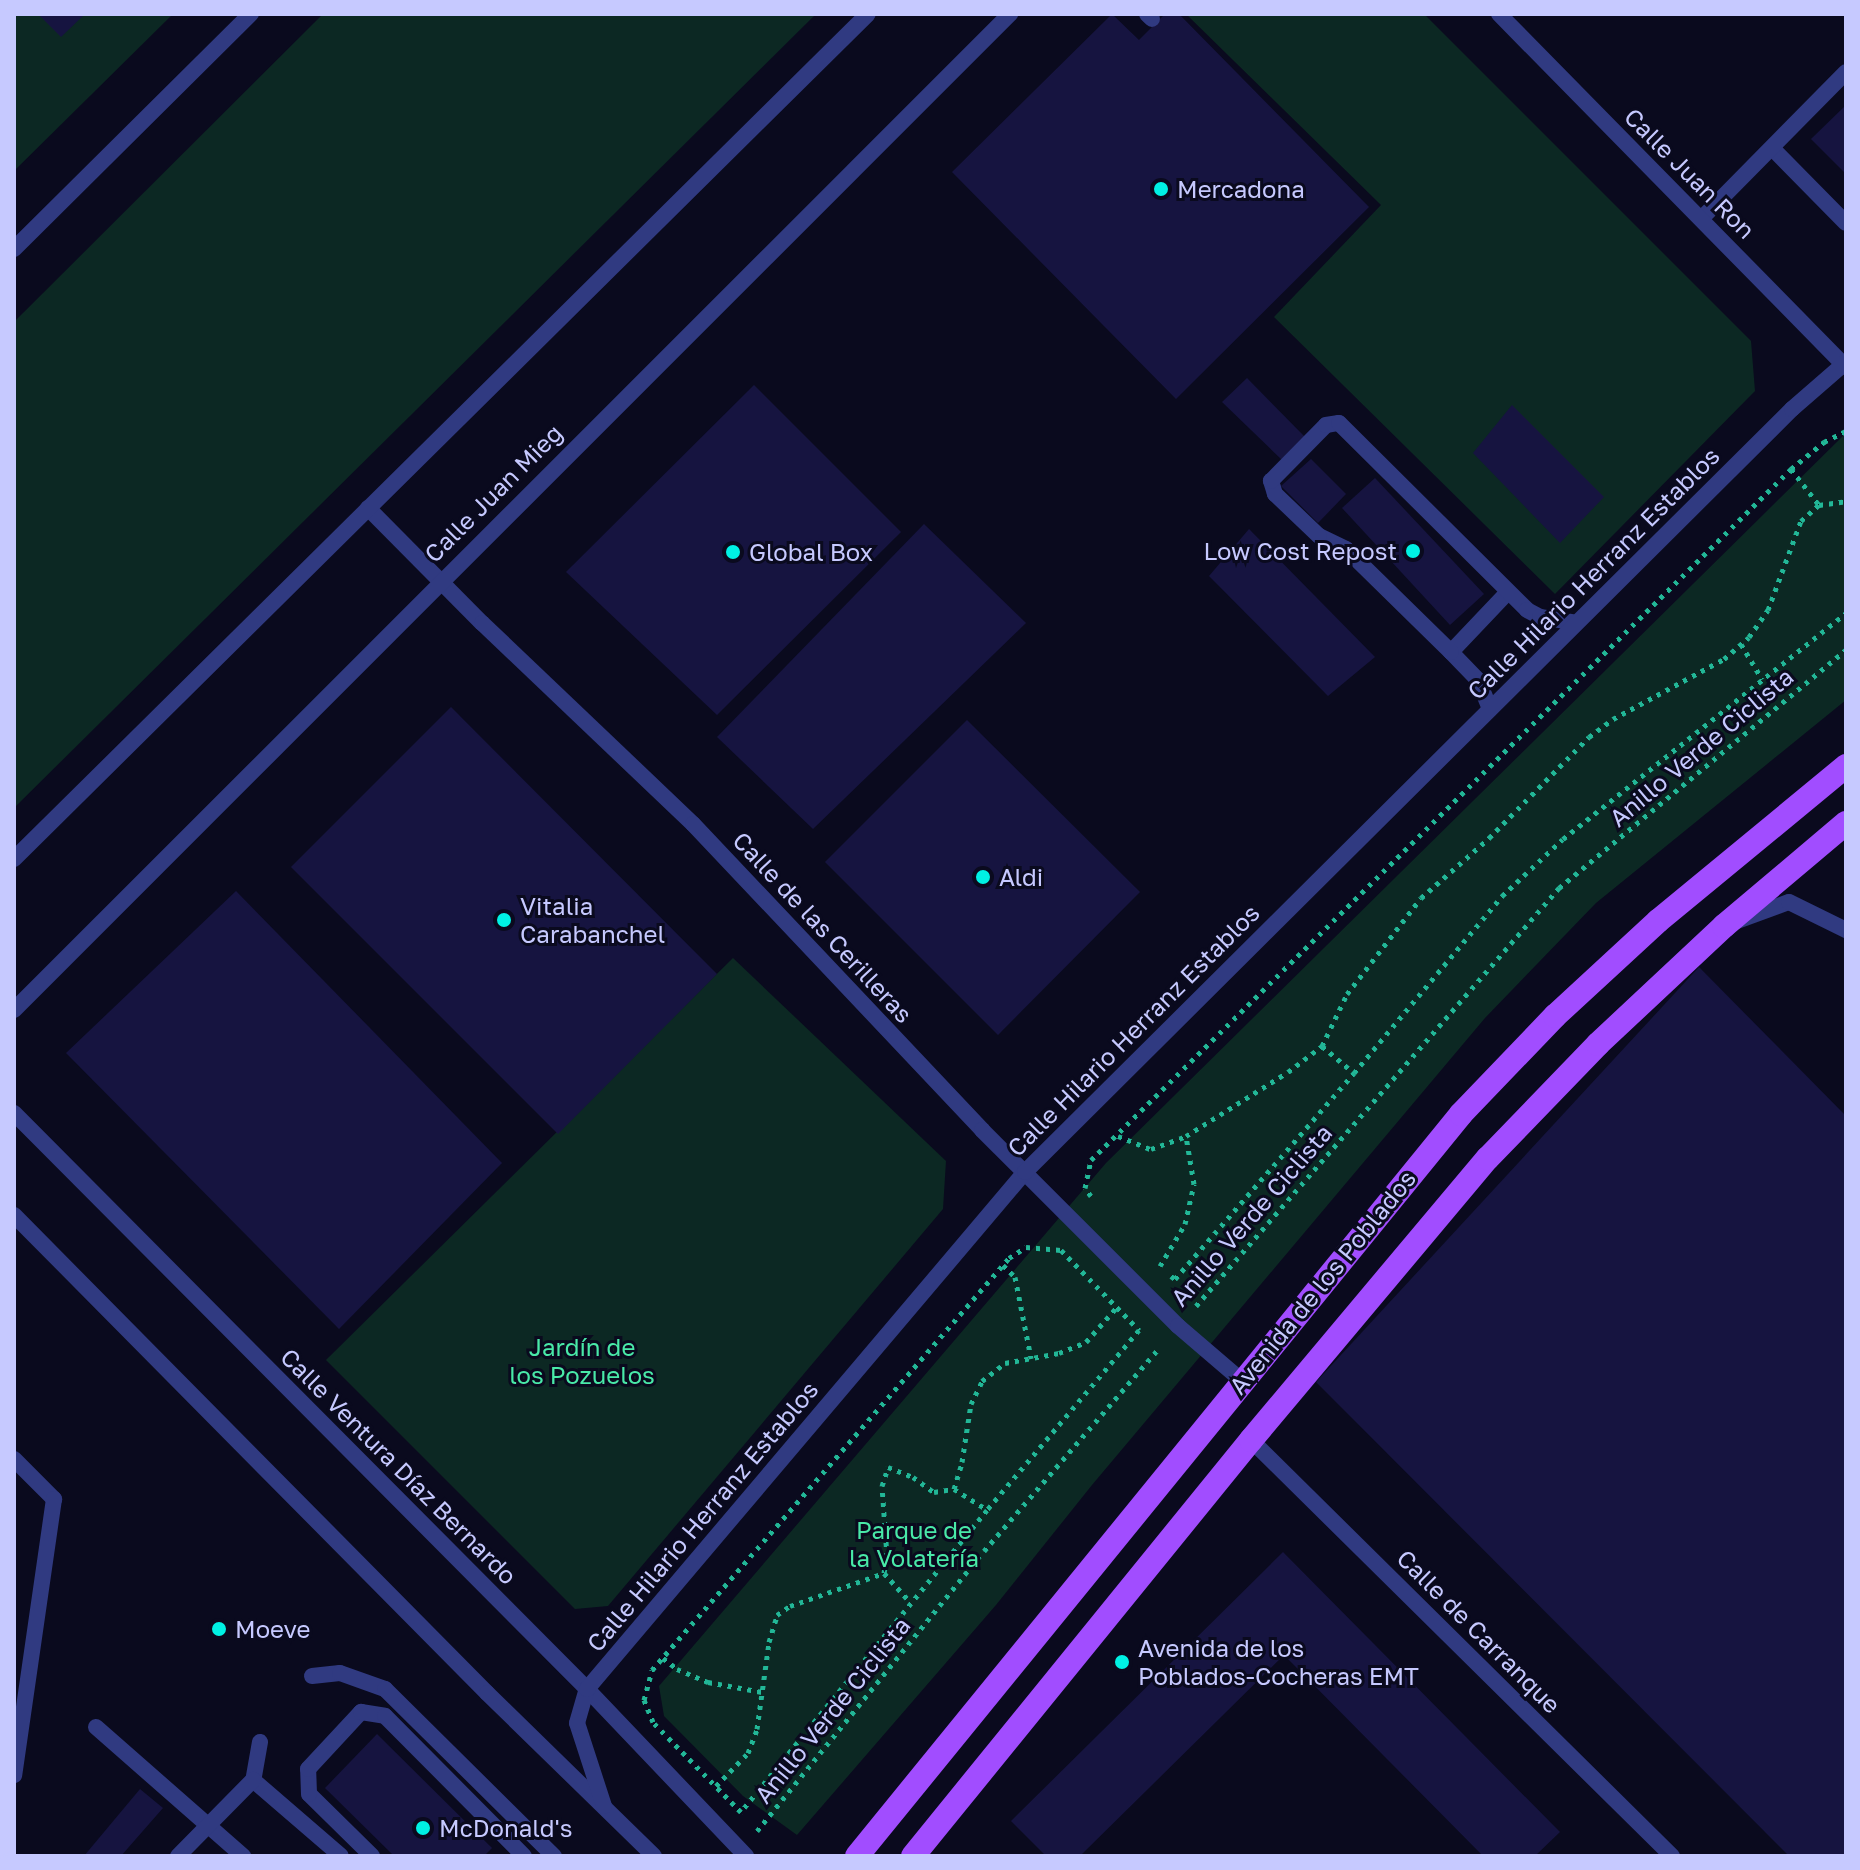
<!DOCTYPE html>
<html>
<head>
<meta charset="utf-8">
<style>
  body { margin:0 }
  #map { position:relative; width:1860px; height:1870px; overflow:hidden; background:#0a0a1e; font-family:"Golos Text",sans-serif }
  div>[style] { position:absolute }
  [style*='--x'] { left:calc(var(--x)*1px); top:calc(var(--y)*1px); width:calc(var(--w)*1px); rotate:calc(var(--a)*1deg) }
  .green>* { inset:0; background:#0c2823 }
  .building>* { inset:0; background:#161440 }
  .path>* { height:5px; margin-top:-2.5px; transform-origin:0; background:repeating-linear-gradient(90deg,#22b797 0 4px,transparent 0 10px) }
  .lane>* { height:16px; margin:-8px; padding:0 8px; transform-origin:8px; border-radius:8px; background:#303a81 }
  .street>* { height:16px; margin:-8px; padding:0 8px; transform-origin:8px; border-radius:8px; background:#303a81 }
  .primary>* { height:24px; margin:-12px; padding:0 12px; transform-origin:12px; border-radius:12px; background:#a14dff }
  .dots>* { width:22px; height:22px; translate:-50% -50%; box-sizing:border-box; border:4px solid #0a0a1e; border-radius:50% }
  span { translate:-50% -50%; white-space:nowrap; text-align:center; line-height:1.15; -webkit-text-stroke:6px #0a0a1e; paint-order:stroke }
  .street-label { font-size:24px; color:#c6c9ff }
  .poi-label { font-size:24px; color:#c6c9ff }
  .left { translate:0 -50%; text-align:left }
  .right { translate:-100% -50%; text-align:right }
  .park-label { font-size:24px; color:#49e9a8 }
  .frame { position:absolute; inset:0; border:16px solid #c6c9ff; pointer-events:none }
</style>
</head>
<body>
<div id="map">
  <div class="green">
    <i style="clip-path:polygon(14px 14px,173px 14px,14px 171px)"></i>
    <i style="clip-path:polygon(323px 14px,816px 14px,14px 808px,14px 322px)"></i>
    <i style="clip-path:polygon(1186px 14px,1424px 14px,1751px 341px,1755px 391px,1555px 594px,1274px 317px,1381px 205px)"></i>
    <i style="clip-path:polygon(1846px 433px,1846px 700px,1596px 903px,1485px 1018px,1092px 1485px,996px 1605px,797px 1835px,743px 1796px,664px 1716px,659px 1686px,1106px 1163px)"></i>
    <i style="clip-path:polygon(733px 958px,946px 1161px,943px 1209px,608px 1606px,575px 1609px,326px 1360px)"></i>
  </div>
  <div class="building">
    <i style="clip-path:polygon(38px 14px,85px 14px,61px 37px)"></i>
    <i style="clip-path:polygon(1112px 14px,1139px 40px,1165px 14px,1179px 14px,1369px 207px,1176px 399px,952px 172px)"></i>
    <i style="clip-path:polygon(1846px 105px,1846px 174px,1811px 139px)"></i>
    <i style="clip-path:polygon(1247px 378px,1305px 437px,1282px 460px,1222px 402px)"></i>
    <i style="clip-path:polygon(754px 385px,901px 532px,717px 715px,566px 572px)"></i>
    <i style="clip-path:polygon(1512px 405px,1604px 497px,1560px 543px,1473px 453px)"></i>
    <i style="clip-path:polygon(1311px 459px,1346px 494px,1318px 523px,1281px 486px)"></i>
    <i style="clip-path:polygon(1375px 478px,1484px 594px,1450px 625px,1342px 508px)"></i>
    <i style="clip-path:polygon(924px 524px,1026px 623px,813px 829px,717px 737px)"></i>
    <i style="clip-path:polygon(1249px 529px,1375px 657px,1328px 696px,1209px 576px)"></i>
    <i style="clip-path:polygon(451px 707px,717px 974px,558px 1134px,291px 867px)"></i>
    <i style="clip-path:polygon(967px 720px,1140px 892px,998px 1035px,825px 862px)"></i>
    <i style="clip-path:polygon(236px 891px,502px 1163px,339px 1329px,66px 1053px)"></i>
    <i style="clip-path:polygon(1699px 967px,1846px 1116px,1846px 1856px,1789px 1856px,1316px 1382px)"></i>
    <i style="clip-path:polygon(1283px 1552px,1560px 1832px,1535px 1856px,1483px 1856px,1284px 1655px,1080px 1856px,1046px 1856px,1011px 1821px)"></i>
    <i style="clip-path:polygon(377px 1734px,492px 1848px,484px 1856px,394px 1856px,325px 1788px)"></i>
    <i style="clip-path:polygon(140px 1789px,163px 1808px,121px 1856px,84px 1856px)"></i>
  </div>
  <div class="path">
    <i style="--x:1791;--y:469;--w:46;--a:52.1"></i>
    <i style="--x:1741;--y:644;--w:41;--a:59"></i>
    <i style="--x:1322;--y:1046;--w:42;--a:40.2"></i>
    <i style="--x:1118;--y:1136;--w:35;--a:22"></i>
    <i style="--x:1151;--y:1149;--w:37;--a:-20"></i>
    <i style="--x:1186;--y:1136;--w:120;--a:-32.1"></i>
    <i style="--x:1288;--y:1072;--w:43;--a:-37.4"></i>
    <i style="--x:1322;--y:1046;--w:58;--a:-64.3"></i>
    <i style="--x:1347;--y:994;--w:121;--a:-52.4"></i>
    <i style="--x:1421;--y:898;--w:91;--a:-41.4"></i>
    <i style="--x:1489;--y:838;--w:142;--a:-45.3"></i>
    <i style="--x:1589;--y:737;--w:30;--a:-37"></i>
    <i style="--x:1613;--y:719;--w:126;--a:-28.4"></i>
    <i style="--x:1724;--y:659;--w:33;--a:-41"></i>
    <i style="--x:1749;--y:637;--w:33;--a:-55"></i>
    <i style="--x:1768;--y:610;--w:95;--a:-69.7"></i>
    <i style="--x:1801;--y:521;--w:24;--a:-42"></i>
    <i style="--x:1819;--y:505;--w:27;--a:-8"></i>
    <i style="--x:1091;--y:1196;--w:10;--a:-127"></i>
    <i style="--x:1085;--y:1188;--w:29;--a:-78"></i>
    <i style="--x:1091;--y:1160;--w:984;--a:-44.63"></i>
    <i style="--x:1791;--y:469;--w:43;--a:-39.3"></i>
    <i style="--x:1824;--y:442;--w:25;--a:-27"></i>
    <i style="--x:1026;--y:1247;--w:35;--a:5"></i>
    <i style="--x:1061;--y:1250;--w:112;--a:45.7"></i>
    <i style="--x:1139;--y:1330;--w:236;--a:130.2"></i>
    <i style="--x:987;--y:1510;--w:390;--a:129.2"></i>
    <i style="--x:741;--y:1812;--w:126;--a:-134.4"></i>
    <i style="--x:653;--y:1722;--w:24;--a:-112"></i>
    <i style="--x:644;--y:1700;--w:31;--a:-75"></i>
    <i style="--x:652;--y:1670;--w:545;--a:-49.09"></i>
    <i style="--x:1009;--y:1258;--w:20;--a:-33"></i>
    <i style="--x:1003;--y:1265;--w:17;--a:45"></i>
    <i style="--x:1015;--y:1277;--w:83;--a:78.8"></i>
    <i style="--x:1160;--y:1266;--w:49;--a:-59.2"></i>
    <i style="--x:1185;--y:1224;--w:41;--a:-77.3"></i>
    <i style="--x:1194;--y:1184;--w:49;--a:-99.5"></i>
    <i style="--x:1171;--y:1276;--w:5;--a:37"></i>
    <i style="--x:1175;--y:1279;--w:273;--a:-49"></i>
    <i style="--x:1354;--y:1073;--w:231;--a:-50.1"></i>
    <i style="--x:1502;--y:896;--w:83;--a:-43.1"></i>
    <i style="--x:1563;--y:839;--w:362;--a:-38.6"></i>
    <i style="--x:1196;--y:1306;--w:554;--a:-49.03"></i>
    <i style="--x:1559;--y:888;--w:373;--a:-39.7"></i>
    <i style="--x:954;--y:1489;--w:39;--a:32"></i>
    <i style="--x:884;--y:1573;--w:40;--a:48"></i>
    <i style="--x:663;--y:1658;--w:18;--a:38"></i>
    <i style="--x:677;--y:1669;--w:34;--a:23"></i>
    <i style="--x:708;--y:1682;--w:55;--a:10.5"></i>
    <i style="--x:716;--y:1786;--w:46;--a:-45.9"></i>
    <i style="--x:748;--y:1753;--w:26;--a:-69"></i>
    <i style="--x:757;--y:1729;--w:88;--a:-82.1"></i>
    <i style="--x:769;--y:1642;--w:28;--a:-73"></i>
    <i style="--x:777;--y:1615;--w:16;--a:-35"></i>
    <i style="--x:790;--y:1606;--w:100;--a:-19.3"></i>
    <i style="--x:884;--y:1573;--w:17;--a:-80"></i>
    <i style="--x:887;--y:1556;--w:70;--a:-94.1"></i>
    <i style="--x:882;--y:1486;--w:20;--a:-72"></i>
    <i style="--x:888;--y:1467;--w:27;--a:22"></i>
    <i style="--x:913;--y:1477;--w:26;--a:36"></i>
    <i style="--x:934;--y:1492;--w:20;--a:-9"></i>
    <i style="--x:954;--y:1489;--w:28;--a:-73"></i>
    <i style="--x:962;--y:1462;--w:59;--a:-81.2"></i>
    <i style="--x:971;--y:1404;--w:25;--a:-64"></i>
    <i style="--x:982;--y:1381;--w:29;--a:-38"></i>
    <i style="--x:1005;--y:1363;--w:55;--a:-10.5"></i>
    <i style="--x:1059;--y:1353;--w:29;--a:-22"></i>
    <i style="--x:1086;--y:1342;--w:47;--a:-48.5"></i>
    <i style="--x:757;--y:1831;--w:360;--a:-51"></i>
    <i style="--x:984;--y:1551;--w:269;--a:-49.2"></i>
  </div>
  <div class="lane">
    <i style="--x:1147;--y:14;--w:7;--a:45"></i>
    <i style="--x:1772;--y:148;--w:105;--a:45.4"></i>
    <i style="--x:1701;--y:219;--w:206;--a:-45.4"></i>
    <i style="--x:1451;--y:652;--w:81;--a:-46.5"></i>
    <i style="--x:1490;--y:709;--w:31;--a:-112"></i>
    <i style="--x:1478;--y:680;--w:39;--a:-134"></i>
    <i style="--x:1451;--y:652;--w:147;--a:-135.6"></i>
    <i style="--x:1346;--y:549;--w:30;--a:-154"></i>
    <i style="--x:1319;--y:536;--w:61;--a:-136.3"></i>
    <i style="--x:1275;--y:494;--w:14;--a:-107"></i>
    <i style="--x:1271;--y:481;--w:78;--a:-45.5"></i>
    <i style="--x:1326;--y:425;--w:13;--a:-9"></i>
    <i style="--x:1339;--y:423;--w:265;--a:44.8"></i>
    <i style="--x:1527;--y:610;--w:15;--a:28"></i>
    <i style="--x:1540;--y:617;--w:36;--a:9"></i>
    <i style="--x:14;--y:1459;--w:57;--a:45"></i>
    <i style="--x:54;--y:1499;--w:279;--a:98.2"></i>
    <i style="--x:312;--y:1676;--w:28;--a:-6"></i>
    <i style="--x:340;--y:1673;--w:48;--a:19.6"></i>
    <i style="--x:385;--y:1689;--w:238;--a:44.7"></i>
    <i style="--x:96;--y:1727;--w:196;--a:41.3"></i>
    <i style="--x:260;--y:1742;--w:39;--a:100"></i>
    <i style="--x:253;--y:1780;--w:116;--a:40.8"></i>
    <i style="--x:178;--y:1856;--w:107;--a:-45.4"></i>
    <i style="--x:372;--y:1856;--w:88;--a:-135.5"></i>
    <i style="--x:309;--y:1794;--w:25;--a:-92"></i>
    <i style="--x:308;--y:1769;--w:78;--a:-47.1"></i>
    <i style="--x:361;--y:1712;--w:24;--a:9"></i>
    <i style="--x:385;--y:1716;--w:197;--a:45.2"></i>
  </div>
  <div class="street">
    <i style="--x:1499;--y:14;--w:495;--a:45.5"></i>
    <i style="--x:14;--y:249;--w:334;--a:-44.8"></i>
    <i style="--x:368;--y:508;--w:162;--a:45.3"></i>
    <i style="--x:482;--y:623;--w:291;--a:43.6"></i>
    <i style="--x:693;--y:824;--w:421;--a:46.6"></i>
    <i style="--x:982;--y:1130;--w:277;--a:45"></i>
    <i style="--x:1178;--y:1326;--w:83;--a:40.6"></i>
    <i style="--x:14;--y:859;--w:1201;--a:-44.7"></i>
    <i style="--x:1737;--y:921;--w:55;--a:-20.1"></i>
    <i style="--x:1789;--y:902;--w:64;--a:26.2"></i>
    <i style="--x:14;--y:1010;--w:1409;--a:-45"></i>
    <i style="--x:14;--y:1113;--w:812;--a:45.15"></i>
    <i style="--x:587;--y:1689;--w:231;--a:46.4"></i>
    <i style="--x:14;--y:1215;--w:672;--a:45.3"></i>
    <i style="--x:487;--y:1693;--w:233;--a:44.3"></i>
    <i style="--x:1251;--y:1440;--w:592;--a:44.66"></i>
    <i style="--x:604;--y:1806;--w:87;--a:-108"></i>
    <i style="--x:577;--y:1723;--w:35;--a:-74"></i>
    <i style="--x:587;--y:1689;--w:678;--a:-49.73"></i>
    <i style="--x:1025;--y:1172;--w:1082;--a:-44.85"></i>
    <i style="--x:1792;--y:409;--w:72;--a:-41"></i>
  </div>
  <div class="primary">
    <i style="--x:857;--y:1856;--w:957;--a:-50.85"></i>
    <i style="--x:1461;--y:1114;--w:136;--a:-46.2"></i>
    <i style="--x:1555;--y:1016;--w:140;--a:-42.7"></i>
    <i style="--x:1658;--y:921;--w:244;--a:-39.5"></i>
    <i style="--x:913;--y:1856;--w:536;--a:-50.91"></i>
    <i style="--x:1251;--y:1440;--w:368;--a:-50"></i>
    <i style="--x:1488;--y:1158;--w:158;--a:-46"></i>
    <i style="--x:1598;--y:1044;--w:173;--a:-43.1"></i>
    <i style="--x:1724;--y:926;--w:160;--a:-40.2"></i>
  </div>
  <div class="dots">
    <i style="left:1161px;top:189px;background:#00f1e4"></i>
    <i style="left:1413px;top:551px;background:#00f1e4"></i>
    <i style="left:733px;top:552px;background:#00f1e4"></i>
    <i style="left:983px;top:877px;background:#00f1e4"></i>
    <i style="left:504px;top:920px;background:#00f1e4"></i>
    <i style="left:219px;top:1629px;background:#00f1e4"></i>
    <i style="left:1122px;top:1662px;background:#00f1e4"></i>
    <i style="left:423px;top:1828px;background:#00f1e4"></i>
  </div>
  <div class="street-label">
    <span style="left:1690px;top:173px;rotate:45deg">Calle Juan Ron</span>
    <span style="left:493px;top:493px;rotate:-45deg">Calle Juan Mieg</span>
    <span style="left:1593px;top:573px;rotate:-45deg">Calle Hilario Herranz Establos</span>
    <span style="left:1701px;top:747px;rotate:-40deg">Anillo Verde Ciclista</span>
    <span style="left:823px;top:927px;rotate:47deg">Calle de las Cerilleras</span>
    <span style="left:1133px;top:1030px;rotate:-45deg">Calle Hilario Herranz Establos</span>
    <span style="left:1251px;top:1215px;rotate:-49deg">Anillo Verde Ciclista</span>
    <span style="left:1322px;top:1282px;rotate:-51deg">Avenida de los Poblados</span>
    <span style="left:399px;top:1466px;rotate:45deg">Calle Ventura Díaz Bernardo</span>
    <span style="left:702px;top:1516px;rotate:-50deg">Calle Hilario Herranz Establos</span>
    <span style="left:1479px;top:1631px;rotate:45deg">Calle de Carranque</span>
    <span style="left:832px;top:1710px;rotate:-51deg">Anillo Verde Ciclista</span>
  </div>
  <div class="poi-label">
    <span class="left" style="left:1177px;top:189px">Mercadona</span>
    <span class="right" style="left:1397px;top:551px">Low Cost Repost</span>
    <span class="left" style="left:749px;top:552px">Global Box</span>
    <span class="left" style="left:999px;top:877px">Aldi</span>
    <span class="left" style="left:520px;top:920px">Vitalia<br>Carabanchel</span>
    <span class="left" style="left:235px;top:1629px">Moeve</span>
    <span class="left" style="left:1138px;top:1662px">Avenida de los<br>Poblados-Cocheras EMT</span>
    <span class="left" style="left:439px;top:1828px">McDonald's</span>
  </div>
  <div class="park-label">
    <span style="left:582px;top:1361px">Jardín de<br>los Pozuelos</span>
    <span style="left:914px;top:1544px">Parque de<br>la Volatería</span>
  </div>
  <div class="frame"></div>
</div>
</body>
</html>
